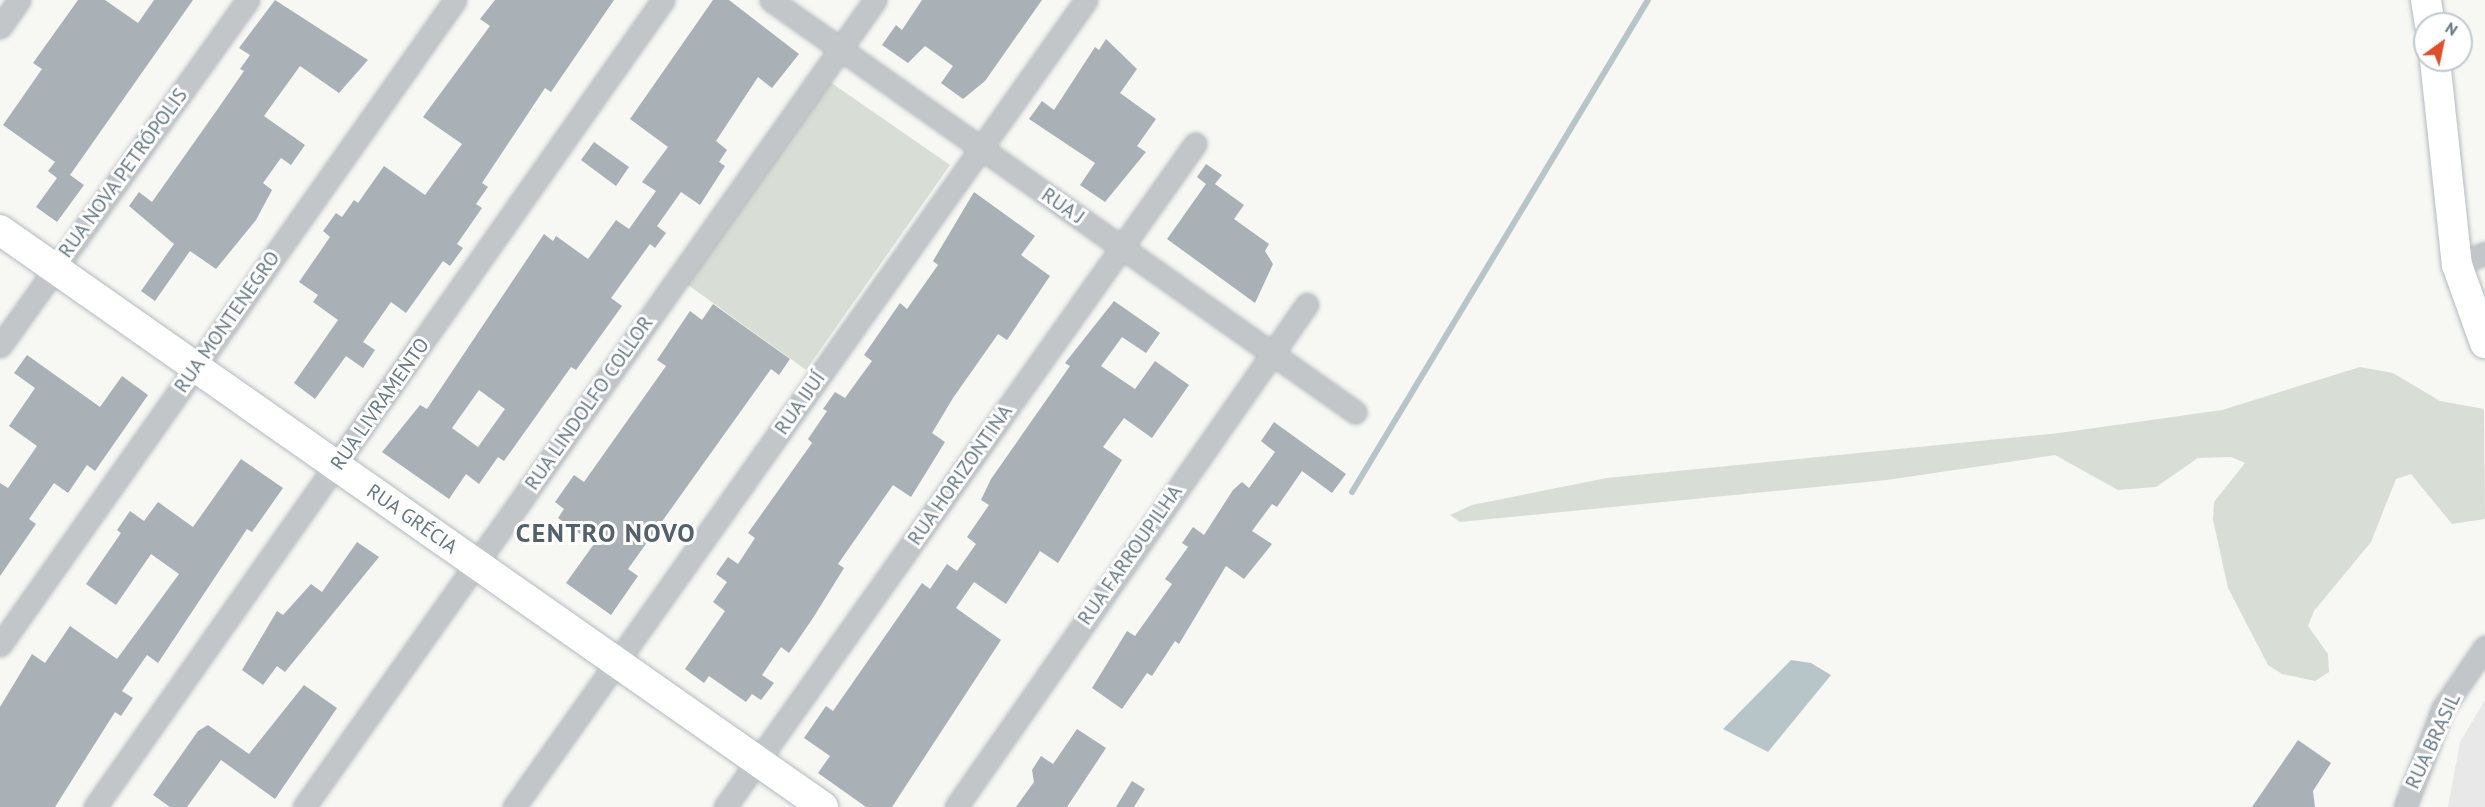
<!DOCTYPE html>
<html>
<head>
<meta charset="utf-8">
<style>
  body { margin:0 }
  #map { position:relative; width:2485px; height:807px; overflow:hidden; background:#f7f7f4; font-family:"PT Sans",sans-serif }
  div>[style] { position:absolute }
  [style*='--x'] { left:calc(var(--x)*1px); top:calc(var(--y)*1px); width:calc(var(--w)*1px); rotate:calc(var(--a)*1deg) }
  .built>* { inset:0; background:#e7e8e7 }
  .green>* { inset:0; background:#d8ded5 }
  .water>* { inset:0; background:#b8c5c8 }
  .stream>* { height:6px; margin:-3px; padding:0 3px; transform-origin:3px; border-radius:3px; background:#b8c5c8 }
  .building>* { inset:0; background:#a9b1b6 }
  .roads { filter:drop-shadow(0 0 2px #b4babe) drop-shadow(0 0 2px #b4babe) }
  .street>* { height:21px; margin:-10.5px; padding:0 10.5px; transform-origin:10.5px; border-radius:10.5px; background:#c2c6c9 }
  .secondary>* { height:30px; margin:-15px; padding:0 15px; transform-origin:15px; border-radius:15px; background:#fff }
  span { translate:-50% -50%; white-space:nowrap; text-align:center; line-height:1.15; -webkit-text-stroke:6px #fff; paint-order:stroke }
  .street-label { font-size:20px; color:#667884 }
  .district-label { font-size:26px; color:#546169; font-weight:700; letter-spacing:1.5px }
  .north { position:absolute; left:2413px; top:12px; width:60px; height:60px; box-sizing:border-box; background:#fff; border:2px solid #c2c9ce; border-radius:50%; rotate:33deg; font-size:16px; font-weight:700; line-height:24px; text-align:center; color:#667884 }
  .north::after { content:''; display:block; margin:auto; width:21px; height:27px; background:#e14e29; clip-path:polygon(50% 0,100% 100%,50% 72%,0 100%) }
</style>
</head>
<body>
<div id="map">
  <div class="built">
    <i style="clip-path:polygon(2485px 700px,2485px 807px,2448px 807px,2460px 742px)"></i>
  </div>
  <div class="green">
    <i style="clip-path:polygon(830px 82px,950px 165px,806px 370px,684px 282px)"></i>
    <i style="clip-path:polygon(2360px 367px,2393px 373px,2440px 401px,2484px 409px,2485px 519px,2452px 524px,2411px 474px,2396px 479px,2371px 542px,2314px 611px,2308px 626px,2328px 654px,2329px 672px,2315px 681px,2282px 674px,2268px 665px,2228px 588px,2213px 520px,2214px 502px,2245px 463px,2231px 457px,2198px 458px,2156px 487px,2118px 490px,2055px 455px,1887px 480px,1460px 522px,1450px 515px,1472px 505px,1607px 478px,2059px 433px,2222px 410px)"></i>
  </div>
  <div class="water">
    <i style="clip-path:polygon(1791px 660px,1811px 663px,1831px 675px,1768px 752px,1723px 729px)"></i>
  </div>
  <div class="stream">
    <i style="--x:1352;--y:492;--w:574;--a:-58.97"></i>
  </div>
  <div class="building">
    <i style="clip-path:polygon(78px 0,105px 0,138px 23px,154px 0,193px 0,70px 175px,84px 185px,57px 222px,36px 207px,57px 178px,48px 171px,55px 162px,3px 125px,42px 69px,33px 63px)"></i>
    <i style="clip-path:polygon(275px 0,368px 60px,339px 93px,300px 66px,264px 116px,305px 145px,291px 165px,281px 158px,263px 183px,272px 190px,256px 220px,216px 269px,190px 251px,155px 301px,141px 291px,174px 244px,129px 206px,139px 192px,152px 202px,217px 110px,244px 71px,240px 69px,250px 55px,239px 48px)"></i>
    <i style="clip-path:polygon(495px 0,614px 0,551px 92px,545px 88px,482px 183px,488px 187px,476px 204px,482px 208px,457px 244px,463px 248px,450px 266px,443px 261px,406px 313px,391px 302px,363px 342px,375px 350px,363px 368px,346px 356px,315px 399px,294px 383px,338px 320px,313px 302px,318px 295px,299px 282px,330px 237px,323px 231px,336px 213px,342px 217px,354px 200px,358px 203px,384px 166px,425px 195px,462px 144px,423px 117px,490px 26px,480px 19px)"></i>
    <i style="clip-path:polygon(evenodd,713px 0,729px 0,799px 54px,772px 88px,758px 77px,716px 141px,727px 150px,719px 162px,725px 166px,700px 205px,681px 192px,657px 226px,666px 233px,655px 248px,650px 244px,611px 298px,622px 306px,576px 370px,571px 367px,504px 461px,498px 457px,479px 484px,466px 474px,449px 499px,382px 452px,420px 405px,427px 409px,544px 234px,553px 241px,556px 236px,588px 259px,616px 220px,629px 229px,656px 191px,642px 182px,668px 147px,630px 119px,713px 0,479px 390px,505px 409px,478px 447px,452px 428px,479px 390px)"></i>
    <i style="clip-path:polygon(922px 0,1042px 0,985px 81px,963px 99px,941px 83px,953px 66px,925px 46px,908px 63px,882px 45px,896px 25px,902px 30px)"></i>
    <i style="clip-path:polygon(1106px 39px,1137px 69px,1120px 93px,1156px 119px,1137px 146px,1146px 152px,1105px 202px,1080px 185px,1095px 163px,1029px 119px,1042px 101px,1054px 110px,1095px 47px,1099px 50px)"></i>
    <i style="clip-path:polygon(594px 142px,629px 167px,616px 186px,581px 160px)"></i>
    <i style="clip-path:polygon(1206px 164px,1222px 175px,1215px 184px,1244px 205px,1234px 219px,1269px 244px,1265px 251px,1273px 264px,1255px 303px,1167px 239px,1206px 184px,1197px 177px)"></i>
    <i style="clip-path:polygon(974px 192px,1035px 236px,1021px 255px,1050px 276px,1007px 340px,998px 334px,953px 398px,932px 433px,945px 442px,911px 497px,893px 485px,838px 564px,844px 568px,813px 618px,789px 653px,781px 647px,762px 675px,774px 683px,761px 700px,752px 694px,746px 702px,709px 676px,704px 683px,685px 669px,725px 611px,713px 602px,727px 582px,716px 574px,728px 557px,738px 564px,755px 538px,748px 533px,812px 443px,808px 439px,827px 411px,823px 409px,835px 392px,845px 398px,858px 380px,872px 361px,864px 355px,900px 303px,907px 309px,938px 265px,933px 261px)"></i>
    <i style="clip-path:polygon(1114px 301px,1160px 333px,1146px 353px,1122px 337px,1101px 366px,1135px 389px,1155px 361px,1189px 385px,1152px 438px,1124px 418px,1103px 447px,1122px 460px,1058px 563px,1040px 551px,1006px 604px,974px 582px,956px 608px,1001px 640px,892px 807px,866px 807px,818px 773px,830px 756px,804px 738px,826px 706px,833px 711px,922px 583px,930px 589px,947px 564px,957px 571px,976px 544px,967px 537px,989px 505px,981px 500px,991px 479px,1070px 366px,1065px 363px)"></i>
    <i style="clip-path:polygon(713px 304px,790px 359px,779px 375px,771px 369px,628px 569px,638px 576px,611px 615px,566px 583px,594px 544px,558px 518px,564px 509px,555px 502px,574px 475px,584px 482px,666px 366px,657px 360px,690px 311px,702px 320px)"></i>
    <i style="clip-path:polygon(27px 355px,100px 407px,122px 376px,148px 395px,95px 471px,87px 465px,68px 493px,54px 483px,29px 519px,36px 524px,0 576px,0 483px,8px 488px,37px 446px,9px 426px,35px 388px,14px 373px)"></i>
    <i style="clip-path:polygon(1274px 422px,1346px 474px,1332px 493px,1302px 471px,1277px 507px,1272px 504px,1252px 531px,1272px 544px,1244px 579px,1226px 566px,1179px 644px,1175px 641px,1152px 676px,1147px 673px,1122px 709px,1092px 688px,1127px 631px,1135px 636px,1172px 584px,1165px 579px,1188px 547px,1182px 543px,1193px 527px,1204px 535px,1233px 490px,1242px 482px,1249px 488px,1275px 452px,1261px 441px)"></i>
    <i style="clip-path:polygon(241px 459px,283px 488px,252px 532px,247px 529px,158px 663px,147px 655px,122px 691px,133px 698px,121px 716px,115px 712px,55px 807px,0 807px,0 707px,32px 654px,45px 663px,70px 626px,117px 659px,179px 574px,151px 554px,116px 605px,86px 584px,121px 533px,117px 530px,130px 511px,144px 521px,158px 502px,193px 527px)"></i>
    <i style="clip-path:polygon(357px 542px,379px 557px,285px 672px,277px 666px,263px 685px,242px 670px,277px 611px,283px 615px,311px 584px,322px 592px)"></i>
    <i style="clip-path:polygon(304px 685px,337px 708px,275px 799px,221px 760px,187px 807px,170px 807px,153px 795px,198px 731px,208px 725px,249px 754px)"></i>
    <i style="clip-path:polygon(1077px 729px,1106px 748px,1067px 807px,1016px 807px,1034px 782px,1032px 770px,1041px 756px,1053px 764px)"></i>
    <i style="clip-path:polygon(2298px 740px,2331px 763px,2313px 791px,2315px 807px,2252px 807px)"></i>
    <i style="clip-path:polygon(1132px 781px,1145px 789px,1134px 807px,1116px 807px)"></i>
  </div>
  <div class="roads">
    <div class="street">
      <i style="--x:771;--y:0;--w:715;--a:35.2"></i>
      <i style="--x:0;--y:27;--w:33;--a:-55"></i>
      <i style="--x:2457;--y:265;--w:30;--a:-23"></i>
      <i style="--x:0;--y:346;--w:426;--a:-54.4"></i>
      <i style="--x:0;--y:645;--w:789;--a:-54.8"></i>
      <i style="--x:95;--y:807;--w:987;--a:-54.86"></i>
      <i style="--x:304;--y:807;--w:989;--a:-54.72"></i>
      <i style="--x:514;--y:807;--w:989;--a:-54.67"></i>
      <i style="--x:725;--y:807;--w:813;--a:-54.67"></i>
      <i style="--x:956;--y:807;--w:613;--a:-55.09"></i>
      <i style="--x:2405;--y:807;--w:106;--a:-69"></i>
      <i style="--x:2443;--y:708;--w:74;--a:-55.5"></i>
    </div>
    <div class="secondary">
      <i style="--x:2426;--y:0;--w:24;--a:81"></i>
      <i style="--x:2435;--y:60;--w:206;--a:83.9"></i>
      <i style="--x:2457;--y:265;--w:83;--a:70.3"></i>
      <i style="--x:0;--y:230;--w:1005;--a:35.03"></i>
    </div>
  </div>
  <div class="street-label">
    <span style="left:123px;top:173px;rotate:-54deg">RUA NOVA PETRÓPOLIS</span>
    <span style="left:1063px;top:206px;rotate:35deg">RUA J</span>
    <span style="left:227px;top:322px;rotate:-55deg">RUA MONTENEGRO</span>
    <span style="left:589px;top:403px;rotate:-55deg">RUA LINDOLFO COLLOR</span>
    <span style="left:800px;top:403px;rotate:-55deg">RUA IJUÍ</span>
    <span style="left:380px;top:404px;rotate:-55deg">RUA LIVRAMENTO</span>
    <span style="left:960px;top:475px;rotate:-55deg">RUA HORIZONTINA</span>
    <span style="left:412px;top:519px;rotate:35deg">RUA GRÉCIA</span>
    <span style="left:1130px;top:555px;rotate:-55deg">RUA FARROUPILHA</span>
    <span style="left:2433px;top:741px;rotate:-65deg">RUA BRASIL</span>
  </div>
  <div class="district-label">
    <span style="left:606px;top:533px">CENTRO NOVO</span>
  </div>
  <div class="north">N</div>
</div>
</body>
</html>
